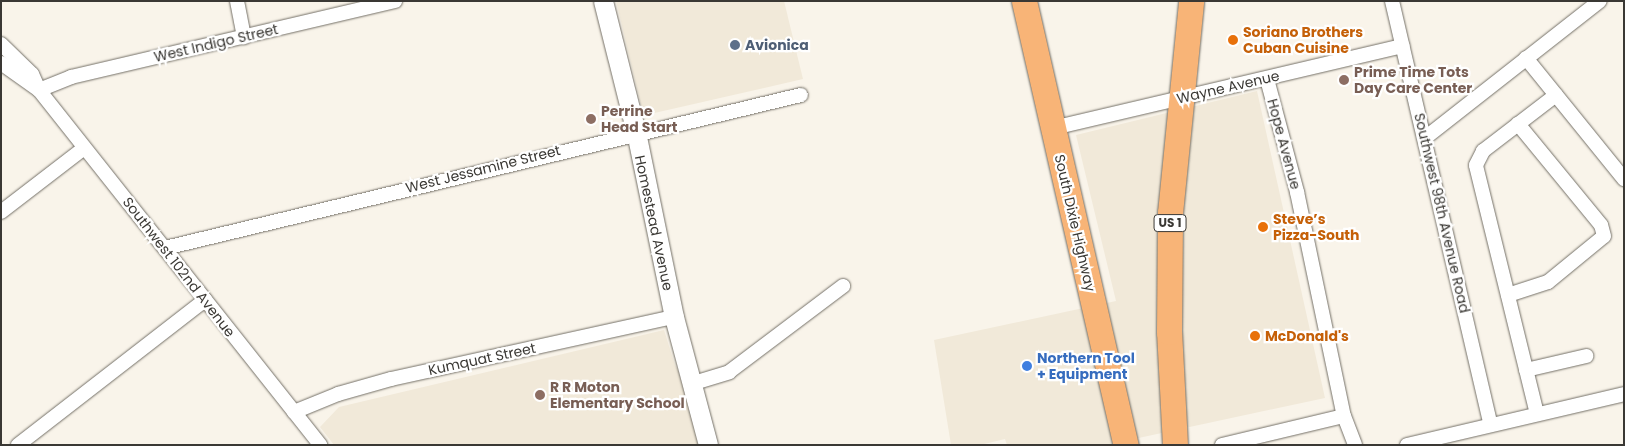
<!DOCTYPE html>
<html>
<head>
<meta charset="utf-8">
<style>
  body { margin:0 }
  #map { position:relative; width:1625px; height:446px; overflow:hidden; background:#f9f4ea; font-family:Poppins,sans-serif }
  div>[style] { position:absolute }
  [style*='--x'] { left:calc(var(--x)*1px); top:calc(var(--y)*1px); width:calc(var(--w)*1px); rotate:calc(var(--a)*1deg) }
  .built>* { inset:0; background:#f1e9d9 }
  .roads { filter:drop-shadow(0 0 1px #747067) drop-shadow(0 0 1px #747067) }
  .street>* { height:14px; margin:-7px; padding:0 7px; transform-origin:7px; border-radius:7px; background:#fff }
  .secondary>* { height:19px; margin:-9.5px; padding:0 9.5px; transform-origin:9.5px; border-radius:9.5px; background:#fff }
  .highway>* { height:25px; margin:-12.5px; padding:0 12.5px; transform-origin:12.5px; border-radius:12.5px; background:#f8b477 }
  .dots>* { width:14px; height:14px; translate:-50% -50%; box-sizing:border-box; border:2px solid #fff; border-radius:50% }
  span { translate:-50% -50%; white-space:nowrap; text-align:center; line-height:1.15; -webkit-text-stroke:4.5px #fff; paint-order:stroke }
  .shield-label span { padding:1px 4px; background:#fff; border:1px solid; border-radius:4px; -webkit-text-stroke-width:0 }
  .shield-label { font-size:12px; color:#3a3834; font-weight:700 }
  .food-label { font-size:14px; color:#c56008; font-weight:700 }
  .left { translate:0 -50%; text-align:left }
  .street-label { font-size:14px; color:#3a3834 }
  .service-label { font-size:14px; color:#4e5e75; font-weight:700 }
  .education-label { font-size:14px; color:#785e54; font-weight:700 }
  .shop-label { font-size:14px; color:#366cbe; font-weight:700 }
  .frame { position:absolute; inset:0; border:2px solid #3a3834; pointer-events:none }
</style>
</head>
<body>
<div id="map">
  <div class="built">
    <i style="clip-path:polygon(616px 1px,784px 1px,803px 79px,650px 114px,641px 105px)"></i>
    <i style="clip-path:polygon(1257px 91px,1325px 398px,1106px 445px,1007px 445px,1005px 439px,980px 445px,951px 445px,934px 340px,1116px 301px,1076px 135px)"></i>
    <i style="clip-path:polygon(664px 330px,675px 365px,685px 382px,699px 445px,334px 445px,320px 427px,339px 407px)"></i>
  </div>
  <div class="roads">
    <div class="street">
      <i style="--x:237;--y:1;--w:37;--a:79"></i>
      <i style="--x:1392;--y:1;--w:435;--a:76.9"></i>
      <i style="--x:1;--y:44;--w:43;--a:44.1"></i>
      <i style="--x:32;--y:74;--w:17;--a:66"></i>
      <i style="--x:39;--y:90;--w:453;--a:51.6"></i>
      <i style="--x:1526;--y:58;--w:156;--a:51"></i>
      <i style="--x:1;--y:63;--w:47;--a:35.4"></i>
      <i style="--x:1267;--y:79;--w:117;--a:75.1"></i>
      <i style="--x:1297;--y:192;--w:229;--a:78.2"></i>
      <i style="--x:1344;--y:416;--w:31;--a:69"></i>
      <i style="--x:39;--y:90;--w:35;--a:-22"></i>
      <i style="--x:71;--y:77;--w:333;--a:-13.2"></i>
      <i style="--x:1053;--y:128;--w:359;--a:-13.2"></i>
      <i style="--x:1425;--y:138;--w:222;--a:-38.1"></i>
      <i style="--x:1;--y:212;--w:105;--a:-37.6"></i>
      <i style="--x:165;--y:248;--w:654;--a:-13.53"></i>
      <i style="--x:1508;--y:295;--w:42;--a:-18"></i>
      <i style="--x:1548;--y:282;--w:72;--a:-39.4"></i>
      <i style="--x:1604;--y:236;--w:11;--a:-105"></i>
      <i style="--x:1601;--y:225;--w:131;--a:-129.4"></i>
      <i style="--x:1526;--y:370;--w:62;--a:-13.1"></i>
      <i style="--x:694;--y:383;--w:37;--a:-17"></i>
      <i style="--x:729;--y:372;--w:143;--a:-37"></i>
      <i style="--x:294;--y:412;--w:48;--a:-22.2"></i>
      <i style="--x:338;--y:394;--w:55;--a:-15.8"></i>
      <i style="--x:391;--y:379;--w:290;--a:-12.4"></i>
      <i style="--x:1537;--y:414;--w:256;--a:-103.8"></i>
      <i style="--x:1476;--y:165;--w:16;--a:-63"></i>
      <i style="--x:1483;--y:151;--w:92;--a:-37.5"></i>
      <i style="--x:18;--y:445;--w:237;--a:-37.8"></i>
      <i style="--x:1222;--y:445;--w:125;--a:-13.4"></i>
      <i style="--x:1407;--y:445;--w:223;--a:-13.2"></i>
    </div>
    <div class="secondary">
      <i style="--x:603;--y:1;--w:135;--a:75.9"></i>
      <i style="--x:636;--y:132;--w:189;--a:78.4"></i>
      <i style="--x:674;--y:317;--w:132;--a:75.1"></i>
    </div>
    <div class="highway">
      <i style="--x:1024;--y:1;--w:456;--a:77.1"></i>
      <i style="--x:1175;--y:445;--w:113;--a:-93"></i>
      <i style="--x:1169;--y:332;--w:119;--a:-89.5"></i>
      <i style="--x:1170;--y:213;--w:213;--a:-84.3"></i>
    </div>
  </div>
  <div class="dots">
    <i style="left:1233px;top:40px;background:#e8710a"></i>
    <i style="left:735px;top:45px;background:#5c6f8a"></i>
    <i style="left:1344px;top:80px;background:#8d6e63"></i>
    <i style="left:591px;top:119px;background:#8d6e63"></i>
    <i style="left:1263px;top:227px;background:#e8710a"></i>
    <i style="left:1255px;top:336px;background:#e8710a"></i>
    <i style="left:1027px;top:366px;background:#3f7fe0"></i>
    <i style="left:540px;top:395px;background:#8d6e63"></i>
  </div>
  <div class="shield-label">
    <span style="left:1170px;top:223px">US 1</span>
  </div>
  <div class="food-label">
    <span class="left" style="left:1243px;top:40px">Soriano Brothers<br>Cuban Cuisine</span>
    <span class="left" style="left:1273px;top:227px">Steve’s<br>Pizza-South</span>
    <span class="left" style="left:1265px;top:336px">McDonald's</span>
  </div>
  <div class="street-label">
    <span style="left:216px;top:43px;rotate:-13deg">West Indigo Street</span>
    <span style="left:1228px;top:87px;rotate:-13deg">Wayne Avenue</span>
    <span style="left:1284px;top:144px;rotate:75deg">Hope Avenue</span>
    <span style="left:483px;top:169px;rotate:-14deg">West Jessamine Street</span>
    <span style="left:1442px;top:213px;rotate:77deg">Southwest 98th Avenue Road</span>
    <span style="left:654px;top:223px;rotate:78deg">Homestead Avenue</span>
    <span style="left:1075px;top:223px;rotate:77deg">South Dixie Highway</span>
    <span style="left:179px;top:267px;rotate:52deg">Southwest 102nd Avenue</span>
    <span style="left:482px;top:359px;rotate:-12deg">Kumquat Street</span>
  </div>
  <div class="service-label">
    <span class="left" style="left:745px;top:45px">Avionica</span>
  </div>
  <div class="education-label">
    <span class="left" style="left:1354px;top:80px">Prime Time Tots<br>Day Care Center</span>
    <span class="left" style="left:601px;top:119px">Perrine<br>Head Start</span>
    <span class="left" style="left:550px;top:395px">R R Moton<br>Elementary School</span>
  </div>
  <div class="shop-label">
    <span class="left" style="left:1037px;top:366px">Northern Tool<br>+ Equipment</span>
  </div>
  <div class="frame"></div>
</div>
</body>
</html>
